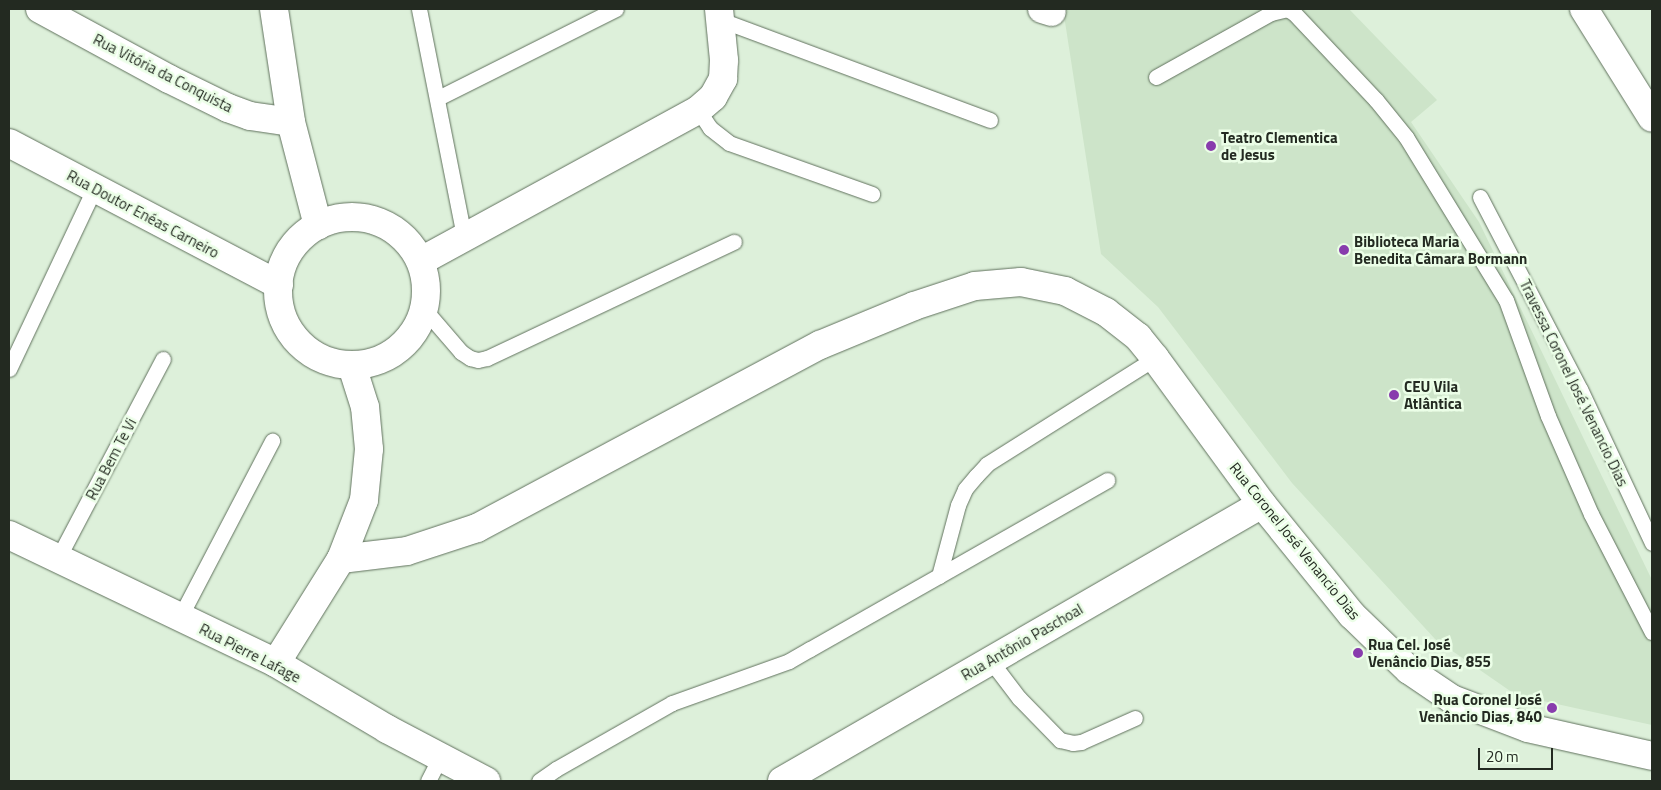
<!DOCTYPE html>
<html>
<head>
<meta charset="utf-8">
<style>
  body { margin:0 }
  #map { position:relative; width:1661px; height:790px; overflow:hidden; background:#ddf0da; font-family:"Titillium Web",sans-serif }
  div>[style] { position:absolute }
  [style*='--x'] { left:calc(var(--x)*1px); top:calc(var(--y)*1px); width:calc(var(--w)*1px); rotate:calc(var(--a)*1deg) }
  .built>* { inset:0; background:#cde4c9 }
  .roads { filter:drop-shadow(0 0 1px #60715d) drop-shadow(0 0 1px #60715d) }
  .service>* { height:15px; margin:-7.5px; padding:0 7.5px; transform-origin:7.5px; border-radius:7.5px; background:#fff }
  .minor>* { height:28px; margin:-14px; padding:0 14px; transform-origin:14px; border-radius:14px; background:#fff }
  .minor>.ring { margin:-14px; padding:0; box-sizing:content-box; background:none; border:28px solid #fff; border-radius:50% }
  .dots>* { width:14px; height:14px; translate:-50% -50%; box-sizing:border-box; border:2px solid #ebfee7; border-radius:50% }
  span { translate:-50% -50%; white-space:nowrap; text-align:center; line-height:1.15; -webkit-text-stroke:5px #ebfee7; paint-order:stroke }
  .street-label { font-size:15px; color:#232a21 }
  .poi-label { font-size:15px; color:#232a21; font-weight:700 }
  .left { translate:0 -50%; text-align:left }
  .right { translate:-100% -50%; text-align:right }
  .frame { position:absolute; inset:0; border:10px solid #232a21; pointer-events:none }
  .scale { position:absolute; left:1478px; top:748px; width:75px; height:22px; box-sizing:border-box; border:2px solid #232a21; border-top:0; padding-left:6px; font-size:15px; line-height:18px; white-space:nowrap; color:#232a21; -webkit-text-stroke:4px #ebfee7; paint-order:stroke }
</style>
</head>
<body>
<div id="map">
  <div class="built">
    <i style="clip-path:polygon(1063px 9px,1349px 9px,1437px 100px,1411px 122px,1479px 222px,1652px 580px,1652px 725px,1516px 695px,1435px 639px,1292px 483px,1158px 307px,1101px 254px)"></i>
  </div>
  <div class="roads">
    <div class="service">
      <i style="--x:419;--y:9;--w:231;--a:78.8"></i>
      <i style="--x:721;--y:20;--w:287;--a:20.4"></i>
      <i style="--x:1156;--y:77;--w:132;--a:-29.1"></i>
      <i style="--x:1271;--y:13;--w:16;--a:-14"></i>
      <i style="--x:1287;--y:9;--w:8;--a:30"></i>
      <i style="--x:1294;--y:13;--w:120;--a:46.7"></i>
      <i style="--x:1376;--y:100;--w:48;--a:51"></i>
      <i style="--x:1406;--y:137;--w:191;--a:58.5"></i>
      <i style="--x:1506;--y:300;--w:123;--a:70.1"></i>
      <i style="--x:1548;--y:416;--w:107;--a:66.3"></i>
      <i style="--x:1591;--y:514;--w:133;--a:62.7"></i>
      <i style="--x:438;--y:98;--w:199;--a:-26.6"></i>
      <i style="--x:698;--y:110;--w:22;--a:56"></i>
      <i style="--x:710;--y:128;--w:24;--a:38"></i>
      <i style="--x:729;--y:143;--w:152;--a:19.6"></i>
      <i style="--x:1480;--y:197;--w:216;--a:62.5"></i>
      <i style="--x:1580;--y:389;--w:170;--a:64.9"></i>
      <i style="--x:424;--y:309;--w:57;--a:49.3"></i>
      <i style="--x:461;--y:352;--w:11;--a:34"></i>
      <i style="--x:470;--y:358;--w:8;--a:14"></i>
      <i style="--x:478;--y:360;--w:9;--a:-13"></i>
      <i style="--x:487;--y:358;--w:273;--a:-25.2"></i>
      <i style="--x:9;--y:369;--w:199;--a:-64.7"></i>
      <i style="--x:58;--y:558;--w:225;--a:-62.2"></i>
      <i style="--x:939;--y:576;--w:73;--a:-75"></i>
      <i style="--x:958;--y:505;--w:17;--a:-66"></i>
      <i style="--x:965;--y:489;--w:17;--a:-50"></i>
      <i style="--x:976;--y:476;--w:16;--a:-47"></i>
      <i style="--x:987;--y:464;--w:199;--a:-32.2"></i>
      <i style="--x:180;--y:617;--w:199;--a:-62.4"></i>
      <i style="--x:990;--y:660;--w:48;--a:52.7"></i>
      <i style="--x:1019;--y:698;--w:59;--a:45.7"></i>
      <i style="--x:1060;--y:740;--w:13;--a:13"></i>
      <i style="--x:1073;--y:743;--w:8;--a:-7"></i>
      <i style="--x:1081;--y:742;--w:59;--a:-24"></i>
      <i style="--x:428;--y:781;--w:27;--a:-63"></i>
      <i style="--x:539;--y:781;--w:21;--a:-35"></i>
      <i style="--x:556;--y:769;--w:133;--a:-29.6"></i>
      <i style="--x:672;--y:703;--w:124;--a:-19.7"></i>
      <i style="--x:789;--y:661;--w:24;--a:-30"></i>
      <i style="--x:810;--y:649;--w:342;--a:-29.6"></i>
    </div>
    <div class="minor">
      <i style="--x:40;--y:9;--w:147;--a:28.5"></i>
      <i style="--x:169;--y:79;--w:66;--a:26.2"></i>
      <i style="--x:228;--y:108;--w:23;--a:20"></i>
      <i style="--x:250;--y:116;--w:41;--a:8.3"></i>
      <i style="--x:274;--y:9;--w:114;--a:81.4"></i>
      <i style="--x:291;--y:122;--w:107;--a:75.4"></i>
      <i style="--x:1042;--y:9;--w:10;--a:17"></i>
      <i style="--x:1584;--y:9;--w:128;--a:58"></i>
      <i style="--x:9;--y:143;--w:305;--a:27.7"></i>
      <i class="ring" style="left:278px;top:217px;width:120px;height:120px"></i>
      <i style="--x:421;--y:261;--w:315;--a:-28.6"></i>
      <i style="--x:698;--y:110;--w:20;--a:-41"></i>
      <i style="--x:713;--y:97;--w:21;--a:-61"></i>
      <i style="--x:723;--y:79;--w:19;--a:-87"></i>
      <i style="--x:724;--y:60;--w:51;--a:-95.6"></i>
      <i style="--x:9;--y:535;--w:296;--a:25.6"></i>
      <i style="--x:276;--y:663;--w:129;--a:30.7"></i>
      <i style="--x:387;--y:729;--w:112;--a:27.7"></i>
      <i style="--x:341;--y:559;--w:66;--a:-6.9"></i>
      <i style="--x:407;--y:551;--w:74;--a:-18.2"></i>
      <i style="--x:477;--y:528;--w:389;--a:-28.1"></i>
      <i style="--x:820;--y:345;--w:102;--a:-22.5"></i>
      <i style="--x:914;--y:306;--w:64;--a:-18.2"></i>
      <i style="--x:975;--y:286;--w:46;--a:-5"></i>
      <i style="--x:1021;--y:282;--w:45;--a:11.6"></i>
      <i style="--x:1065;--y:291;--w:46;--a:27.1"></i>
      <i style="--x:1106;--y:312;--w:41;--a:38"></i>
      <i style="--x:1138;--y:337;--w:27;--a:51"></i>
      <i style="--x:1155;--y:358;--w:181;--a:53.8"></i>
      <i style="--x:1262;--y:504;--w:143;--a:51"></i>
      <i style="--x:1352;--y:615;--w:79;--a:44"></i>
      <i style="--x:1409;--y:670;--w:52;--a:34"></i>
      <i style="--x:1452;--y:699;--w:81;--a:20.9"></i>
      <i style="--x:1528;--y:728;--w:127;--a:12.7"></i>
      <i style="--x:276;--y:663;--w:123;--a:-58"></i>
      <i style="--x:341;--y:559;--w:63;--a:-68.7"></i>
      <i style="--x:364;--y:500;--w:51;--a:-84.4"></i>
      <i style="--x:369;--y:449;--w:42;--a:-95.4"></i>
      <i style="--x:365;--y:407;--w:43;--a:-107.6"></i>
      <i style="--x:782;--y:781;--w:554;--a:-29.99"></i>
    </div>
  </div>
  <div class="dots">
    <i style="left:1211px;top:146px;background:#883cad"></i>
    <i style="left:1344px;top:250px;background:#883cad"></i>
    <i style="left:1394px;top:395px;background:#883cad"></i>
    <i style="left:1358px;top:653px;background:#883cad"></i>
    <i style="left:1552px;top:708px;background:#883cad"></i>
  </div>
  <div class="street-label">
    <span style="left:163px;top:73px;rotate:27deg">Rua Vitória da Conquista</span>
    <span style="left:143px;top:214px;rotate:28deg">Rua Doutor Enéas Carneiro</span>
    <span style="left:1574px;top:383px;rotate:64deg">Travessa Coronel José Venancio Dias</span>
    <span style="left:111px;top:459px;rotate:-62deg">Rua Bem Te Vi</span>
    <span style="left:1295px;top:541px;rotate:51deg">Rua Coronel José Venancio Dias</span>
    <span style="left:1022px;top:642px;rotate:-30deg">Rua Antônio Paschoal</span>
    <span style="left:250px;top:653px;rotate:27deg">Rua Pierre Lafage</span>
  </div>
  <div class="poi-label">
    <span class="left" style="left:1221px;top:146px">Teatro Clementica<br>de Jesus</span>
    <span class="left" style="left:1354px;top:250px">Biblioteca Maria<br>Benedita Câmara Bormann</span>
    <span class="left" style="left:1404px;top:395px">CEU Vila<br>Atlântica</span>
    <span class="left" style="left:1368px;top:653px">Rua Cel. José<br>Venâncio Dias, 855</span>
    <span class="right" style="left:1542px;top:708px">Rua Coronel José<br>Venâncio Dias, 840</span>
  </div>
  <div class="frame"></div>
  <div class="scale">20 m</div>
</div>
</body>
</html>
